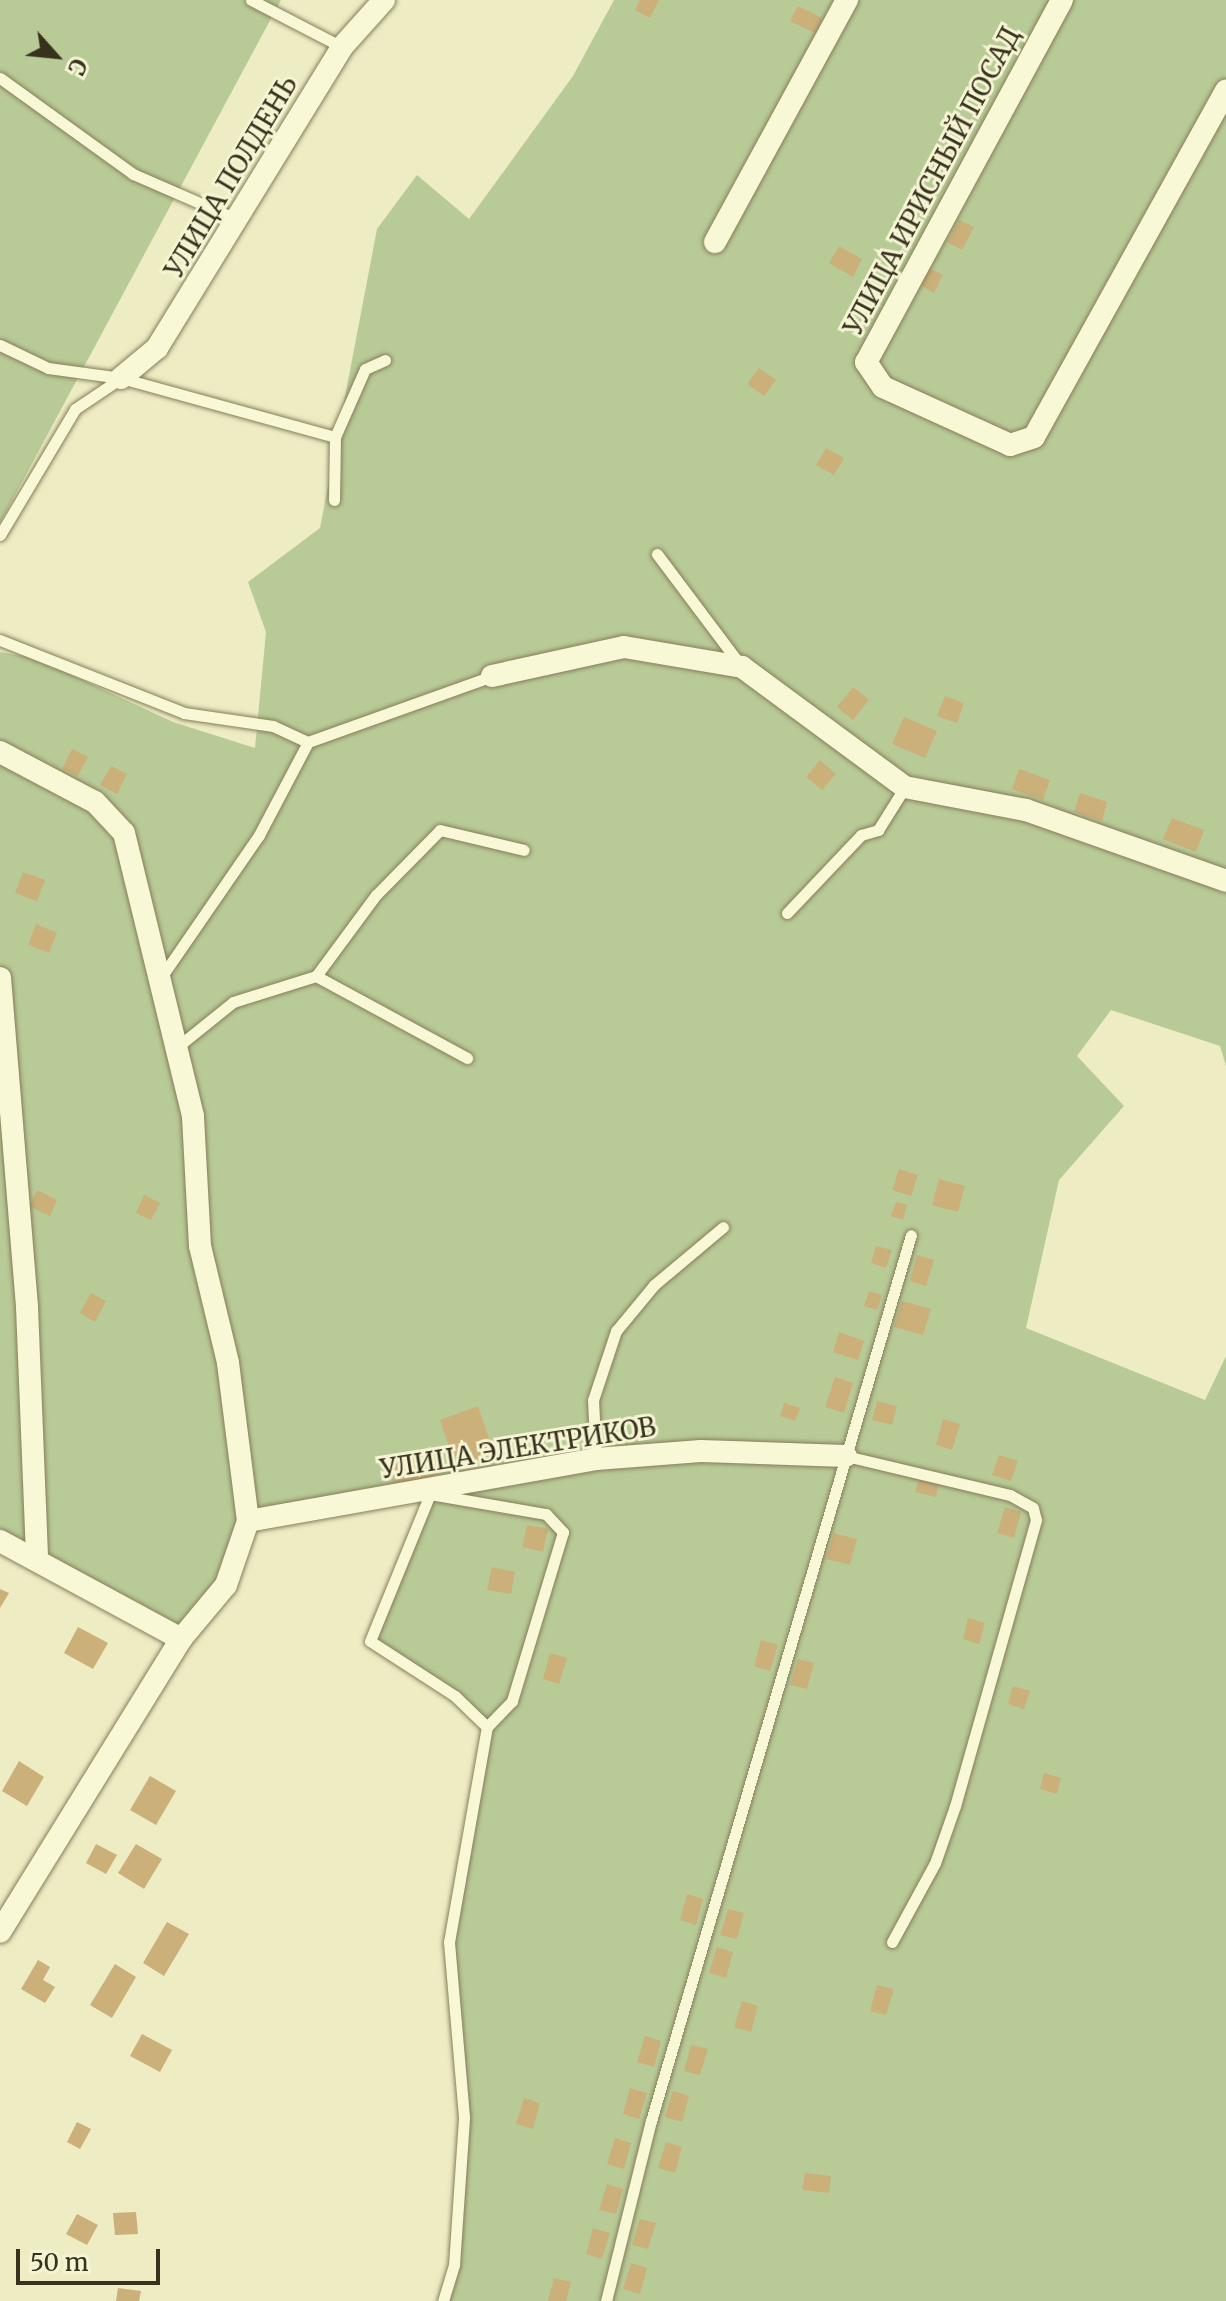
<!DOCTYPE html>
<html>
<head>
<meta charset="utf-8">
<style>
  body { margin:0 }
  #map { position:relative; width:1226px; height:2301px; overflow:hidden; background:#edecc3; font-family:Merriweather,serif }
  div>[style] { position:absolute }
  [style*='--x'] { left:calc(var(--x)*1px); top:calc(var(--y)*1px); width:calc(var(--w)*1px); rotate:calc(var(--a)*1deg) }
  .green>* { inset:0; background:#b8cb97 }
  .building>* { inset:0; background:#cbb07a }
  .roads { filter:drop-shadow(0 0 2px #877e5a) drop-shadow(0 0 2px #877e5a) }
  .lane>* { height:11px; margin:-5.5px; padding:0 5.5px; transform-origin:5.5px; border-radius:5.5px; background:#f8f7d6 }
  .street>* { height:22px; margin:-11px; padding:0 11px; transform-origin:11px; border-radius:11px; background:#f8f7d6 }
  span { translate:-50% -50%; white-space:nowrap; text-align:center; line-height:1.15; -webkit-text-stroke:6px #f5f4d3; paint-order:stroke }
  .street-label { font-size:26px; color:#37311e }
  .north { position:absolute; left:16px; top:16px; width:80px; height:80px; -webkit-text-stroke:6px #f5f4d3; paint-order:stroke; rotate:117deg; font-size:22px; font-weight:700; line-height:32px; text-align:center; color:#37311e }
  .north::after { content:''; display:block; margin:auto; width:28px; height:36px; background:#37311e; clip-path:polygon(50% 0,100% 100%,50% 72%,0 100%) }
  .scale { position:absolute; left:16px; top:2249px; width:144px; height:36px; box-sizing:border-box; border:4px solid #37311e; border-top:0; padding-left:10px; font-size:24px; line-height:28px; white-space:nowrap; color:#37311e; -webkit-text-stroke:6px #f5f4d3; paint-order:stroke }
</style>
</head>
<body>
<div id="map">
  <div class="green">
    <i style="clip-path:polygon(0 0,281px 0,0 523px)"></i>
    <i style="clip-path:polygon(614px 0,1226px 0,1226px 1066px,1220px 1046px,1111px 1010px,1077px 1056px,1124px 1106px,1059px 1180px,1026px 1328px,1205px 1400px,1226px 1356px,1226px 2301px,443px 2301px,454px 2265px,464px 2117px,449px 1942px,487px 1727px,455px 1696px,370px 1641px,429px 1494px,248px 1521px,226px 1585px,181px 1639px,0 1541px,0 652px,35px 658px,173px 722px,255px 748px,266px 632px,248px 582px,320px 528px,377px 229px,417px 175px,469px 219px,573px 76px)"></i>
  </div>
  <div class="building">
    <i style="clip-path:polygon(640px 0,659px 0,650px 18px,635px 10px)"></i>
    <i style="clip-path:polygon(798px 6px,822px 18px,815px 33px,790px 21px)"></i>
    <i style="clip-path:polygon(959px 220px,974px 227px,962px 250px,947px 242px)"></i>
    <i style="clip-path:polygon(839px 246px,862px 259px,853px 277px,829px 263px)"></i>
    <i style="clip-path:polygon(929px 268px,943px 275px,934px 293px,920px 285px)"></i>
    <i style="clip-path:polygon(759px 368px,776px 380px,764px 396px,747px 384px)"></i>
    <i style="clip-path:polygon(826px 448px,844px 458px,834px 475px,816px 465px)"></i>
    <i style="clip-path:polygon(853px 687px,869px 700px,853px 720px,837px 707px)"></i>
    <i style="clip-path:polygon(945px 696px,964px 703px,957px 723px,937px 716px)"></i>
    <i style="clip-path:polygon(904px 717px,937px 731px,925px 758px,892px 744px)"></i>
    <i style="clip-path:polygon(72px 749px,88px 757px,78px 776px,62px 769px)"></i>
    <i style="clip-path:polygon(820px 760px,836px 774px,822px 790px,806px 777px)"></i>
    <i style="clip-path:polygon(111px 766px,127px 774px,117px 794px,100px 785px)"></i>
    <i style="clip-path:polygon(1019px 769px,1050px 780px,1043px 800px,1012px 789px)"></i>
    <i style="clip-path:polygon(1080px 793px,1107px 802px,1102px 821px,1074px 812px)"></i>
    <i style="clip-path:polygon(1172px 818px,1204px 830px,1196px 852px,1163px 839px)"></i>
    <i style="clip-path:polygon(23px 872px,45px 880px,37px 901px,15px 893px)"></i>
    <i style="clip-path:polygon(36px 924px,57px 933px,49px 953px,28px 945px)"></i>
    <i style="clip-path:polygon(899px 1169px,918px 1175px,911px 1196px,892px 1190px)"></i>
    <i style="clip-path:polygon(939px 1179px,965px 1186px,958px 1212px,932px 1205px)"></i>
    <i style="clip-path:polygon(37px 1190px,57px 1200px,50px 1216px,29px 1206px)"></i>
    <i style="clip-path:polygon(144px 1195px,160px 1203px,151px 1220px,136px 1213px)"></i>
    <i style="clip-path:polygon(896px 1202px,907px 1205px,903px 1220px,891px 1216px)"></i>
    <i style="clip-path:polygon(876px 1246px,892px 1250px,886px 1268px,871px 1263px)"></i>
    <i style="clip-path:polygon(917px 1255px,934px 1260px,926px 1286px,910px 1281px)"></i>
    <i style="clip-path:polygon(869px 1291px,882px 1295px,877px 1310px,864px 1306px)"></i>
    <i style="clip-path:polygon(91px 1293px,106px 1301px,95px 1322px,80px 1313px)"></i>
    <i style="clip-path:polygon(902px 1301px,931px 1309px,923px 1335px,894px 1327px)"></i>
    <i style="clip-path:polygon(839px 1332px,864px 1341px,858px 1360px,833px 1352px)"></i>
    <i style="clip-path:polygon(835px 1377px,853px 1383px,844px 1413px,825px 1407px)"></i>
    <i style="clip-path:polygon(877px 1401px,897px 1406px,892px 1425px,872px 1420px)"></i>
    <i style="clip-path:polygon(784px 1403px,800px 1408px,795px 1421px,780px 1416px)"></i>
    <i style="clip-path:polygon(478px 1406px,494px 1453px,456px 1467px,440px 1420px)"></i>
    <i style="clip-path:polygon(943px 1419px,960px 1424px,952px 1450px,936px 1445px)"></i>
    <i style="clip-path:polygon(431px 1452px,438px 1474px,396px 1488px,389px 1466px)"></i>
    <i style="clip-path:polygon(999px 1455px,1018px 1461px,1011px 1481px,992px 1475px)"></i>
    <i style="clip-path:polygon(919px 1478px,939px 1482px,936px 1497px,915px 1492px)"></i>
    <i style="clip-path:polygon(1005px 1507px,1021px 1512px,1014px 1538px,997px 1533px)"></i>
    <i style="clip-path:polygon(527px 1525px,548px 1529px,543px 1552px,522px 1547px)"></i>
    <i style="clip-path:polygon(834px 1533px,857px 1539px,850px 1565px,826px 1559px)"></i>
    <i style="clip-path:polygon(492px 1567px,515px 1572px,511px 1594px,487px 1590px)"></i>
    <i style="clip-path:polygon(0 1589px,9px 1593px,0 1608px)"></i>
    <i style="clip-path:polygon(968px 1618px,985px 1623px,979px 1644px,963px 1639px)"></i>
    <i style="clip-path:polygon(78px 1627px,108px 1643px,93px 1669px,64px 1653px)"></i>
    <i style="clip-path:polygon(761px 1640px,778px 1645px,770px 1671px,754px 1666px)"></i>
    <i style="clip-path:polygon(550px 1653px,567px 1658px,559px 1684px,543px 1679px)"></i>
    <i style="clip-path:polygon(798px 1659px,814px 1663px,807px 1689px,790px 1685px)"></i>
    <i style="clip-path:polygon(1013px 1686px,1030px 1691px,1024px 1709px,1008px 1704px)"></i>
    <i style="clip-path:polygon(19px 1761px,44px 1777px,27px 1806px,2px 1791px)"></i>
    <i style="clip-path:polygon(1044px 1773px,1061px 1778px,1057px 1794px,1040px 1789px)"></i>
    <i style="clip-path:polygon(150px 1776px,176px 1791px,156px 1825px,130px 1810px)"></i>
    <i style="clip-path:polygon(96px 1844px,117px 1855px,106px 1874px,86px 1863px)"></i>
    <i style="clip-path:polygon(136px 1844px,162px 1859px,144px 1889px,118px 1873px)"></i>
    <i style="clip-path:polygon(687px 1894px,703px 1899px,696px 1925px,680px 1920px)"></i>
    <i style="clip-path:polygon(728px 1909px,744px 1913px,737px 1939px,720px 1935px)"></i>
    <i style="clip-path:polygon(167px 1922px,189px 1934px,164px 1976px,143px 1963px)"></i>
    <i style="clip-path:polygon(717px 1947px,733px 1952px,726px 1978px,709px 1973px)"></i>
    <i style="clip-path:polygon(38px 1960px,50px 1967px,43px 1980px,55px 1987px,45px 2003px,21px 1989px)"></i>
    <i style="clip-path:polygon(115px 1964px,136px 1977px,112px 2018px,90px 2005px)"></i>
    <i style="clip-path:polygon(877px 1985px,894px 1989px,886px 2015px,870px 2011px)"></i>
    <i style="clip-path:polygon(742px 2001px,758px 2006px,751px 2032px,734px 2027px)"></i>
    <i style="clip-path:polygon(142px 2034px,172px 2050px,160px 2072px,130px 2056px)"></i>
    <i style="clip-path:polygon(645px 2036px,661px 2041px,654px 2067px,637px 2062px)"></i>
    <i style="clip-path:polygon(691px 2045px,708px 2049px,700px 2075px,684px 2071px)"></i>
    <i style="clip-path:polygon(630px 2088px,647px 2093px,639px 2119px,623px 2114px)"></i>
    <i style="clip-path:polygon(673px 2091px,689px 2096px,682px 2122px,665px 2117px)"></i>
    <i style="clip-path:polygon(524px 2098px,540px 2103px,533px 2129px,516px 2124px)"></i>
    <i style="clip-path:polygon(77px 2122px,91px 2129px,80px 2149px,67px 2142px)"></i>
    <i style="clip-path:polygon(615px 2138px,631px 2143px,624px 2169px,607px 2164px)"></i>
    <i style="clip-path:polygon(666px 2142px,682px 2147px,675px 2173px,658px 2168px)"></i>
    <i style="clip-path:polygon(805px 2173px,831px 2176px,829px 2193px,802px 2190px)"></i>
    <i style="clip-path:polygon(607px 2184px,623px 2189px,616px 2214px,599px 2210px)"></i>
    <i style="clip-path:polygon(136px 2212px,138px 2234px,115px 2235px,113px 2213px)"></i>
    <i style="clip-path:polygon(77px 2214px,98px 2225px,87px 2245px,66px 2234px)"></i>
    <i style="clip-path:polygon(640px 2219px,656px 2223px,648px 2249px,632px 2245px)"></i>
    <i style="clip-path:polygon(593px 2228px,610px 2233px,602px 2259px,586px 2254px)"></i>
    <i style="clip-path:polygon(631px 2263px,647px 2268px,640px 2294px,623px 2289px)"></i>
    <i style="clip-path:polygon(554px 2278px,571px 2282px,566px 2301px,548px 2301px)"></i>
    <i style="clip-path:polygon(118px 2288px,141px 2291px,139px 2301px,116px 2301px)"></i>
  </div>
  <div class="roads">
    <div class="lane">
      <i style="--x:251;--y:0;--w:102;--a:27.3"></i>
      <i style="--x:0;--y:78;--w:164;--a:35.8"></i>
      <i style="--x:133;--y:174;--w:116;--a:23.5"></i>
      <i style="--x:0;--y:345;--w:53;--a:25.6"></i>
      <i style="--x:48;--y:368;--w:74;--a:7.8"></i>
      <i style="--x:121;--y:378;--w:222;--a:15.4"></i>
      <i style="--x:335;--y:437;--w:63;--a:90.9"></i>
      <i style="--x:335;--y:437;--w:74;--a:-66.2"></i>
      <i style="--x:365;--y:369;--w:22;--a:-24"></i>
      <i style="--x:0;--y:535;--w:147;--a:-59.2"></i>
      <i style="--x:75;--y:409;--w:55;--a:-34"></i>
      <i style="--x:657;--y:554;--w:140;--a:53.1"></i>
      <i style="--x:0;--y:640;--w:198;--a:21.6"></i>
      <i style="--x:184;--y:713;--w:90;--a:8.3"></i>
      <i style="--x:273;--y:726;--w:38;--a:25"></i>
      <i style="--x:308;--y:742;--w:195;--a:-19.7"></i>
      <i style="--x:787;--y:913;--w:108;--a:-46.5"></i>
      <i style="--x:861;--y:835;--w:18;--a:-16"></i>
      <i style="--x:878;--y:830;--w:51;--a:-57.9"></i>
      <i style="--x:316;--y:976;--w:172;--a:28.5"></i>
      <i style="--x:160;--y:979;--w:175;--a:-55.5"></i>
      <i style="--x:259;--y:835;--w:105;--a:-62.2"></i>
      <i style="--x:176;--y:1048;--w:73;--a:-38.9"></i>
      <i style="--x:233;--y:1002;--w:87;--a:-17.4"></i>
      <i style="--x:316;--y:976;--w:101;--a:-53.5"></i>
      <i style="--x:376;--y:895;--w:91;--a:-45.4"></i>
      <i style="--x:440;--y:830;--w:86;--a:13.4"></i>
      <i style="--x:846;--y:1456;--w:169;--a:13.4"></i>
      <i style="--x:1010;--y:1495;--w:26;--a:29"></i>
      <i style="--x:1033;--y:1508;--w:12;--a:76"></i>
      <i style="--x:1036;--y:1520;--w:297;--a:105.8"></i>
      <i style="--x:955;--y:1806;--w:60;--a:109.3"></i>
      <i style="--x:935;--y:1863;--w:90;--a:118.6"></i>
      <i style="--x:596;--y:1459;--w:59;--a:-92.9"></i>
      <i style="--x:593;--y:1400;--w:73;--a:-71.6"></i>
      <i style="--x:616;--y:1331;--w:60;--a:-50.4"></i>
      <i style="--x:654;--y:1285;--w:90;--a:-40"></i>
      <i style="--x:443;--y:2301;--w:38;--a:-73"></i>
      <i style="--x:454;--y:2265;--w:148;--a:-86.1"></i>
      <i style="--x:464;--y:2117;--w:176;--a:-94.9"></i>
      <i style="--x:449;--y:1942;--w:218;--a:-80"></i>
      <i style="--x:487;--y:1727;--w:45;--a:-135.9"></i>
      <i style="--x:455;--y:1696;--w:101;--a:-147.1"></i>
      <i style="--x:370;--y:1641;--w:159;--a:-67.8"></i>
      <i style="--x:430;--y:1494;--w:118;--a:9.8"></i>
      <i style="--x:546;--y:1514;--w:25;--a:47"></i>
      <i style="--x:563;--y:1532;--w:177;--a:106.8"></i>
      <i style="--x:512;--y:1701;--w:36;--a:134"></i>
      <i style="--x:606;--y:2301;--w:186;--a:-76"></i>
      <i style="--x:651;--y:2121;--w:923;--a:-73.65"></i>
    </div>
    <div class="street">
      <i style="--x:1062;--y:0;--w:412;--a:118.4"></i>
      <i style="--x:866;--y:362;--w:30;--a:56"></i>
      <i style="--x:883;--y:387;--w:140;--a:24.5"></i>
      <i style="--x:1010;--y:445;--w:25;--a:-18"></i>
      <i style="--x:1034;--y:437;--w:396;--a:-61"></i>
      <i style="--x:715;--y:242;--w:276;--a:-61.4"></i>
      <i style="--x:121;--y:378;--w:47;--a:-39.8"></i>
      <i style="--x:157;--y:348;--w:353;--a:-58.4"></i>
      <i style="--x:342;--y:47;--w:63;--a:-48.2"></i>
      <i style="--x:492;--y:676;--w:135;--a:-12.4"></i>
      <i style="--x:624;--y:647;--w:120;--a:9.6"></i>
      <i style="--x:742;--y:667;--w:202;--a:36.4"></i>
      <i style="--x:905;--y:787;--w:123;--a:10.8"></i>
      <i style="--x:1026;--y:810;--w:212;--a:19.5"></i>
      <i style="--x:0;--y:752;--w:107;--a:27.8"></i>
      <i style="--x:95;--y:802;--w:42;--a:46.9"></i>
      <i style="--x:124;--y:833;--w:292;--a:76.3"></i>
      <i style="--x:193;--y:1117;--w:129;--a:86.9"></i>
      <i style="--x:200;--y:1246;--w:120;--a:76.5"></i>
      <i style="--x:228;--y:1363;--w:159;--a:82.8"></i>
      <i style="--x:248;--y:1521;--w:68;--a:109"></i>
      <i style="--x:226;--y:1585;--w:70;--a:129.8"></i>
      <i style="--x:181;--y:1639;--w:344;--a:121.7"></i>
      <i style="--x:0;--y:978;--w:330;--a:85.3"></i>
      <i style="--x:27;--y:1307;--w:252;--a:87.7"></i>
      <i style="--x:248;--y:1521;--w:353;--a:-10.1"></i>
      <i style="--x:596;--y:1459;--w:105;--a:-4.4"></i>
      <i style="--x:701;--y:1451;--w:145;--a:2"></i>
      <i style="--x:0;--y:1541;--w:206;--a:28.4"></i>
    </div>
  </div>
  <div class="street-label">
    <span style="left:231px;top:177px;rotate:-59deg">УЛИЦА ПОЛДЕНЬ</span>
    <span style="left:932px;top:181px;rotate:-62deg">УЛИЦА ИРИСНЫЙ ПОСАД</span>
    <span style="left:518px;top:1448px;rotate:-9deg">УЛИЦА ЭЛЕКТРИКОВ</span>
  </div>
  <div class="north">С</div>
  <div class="scale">50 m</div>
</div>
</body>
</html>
